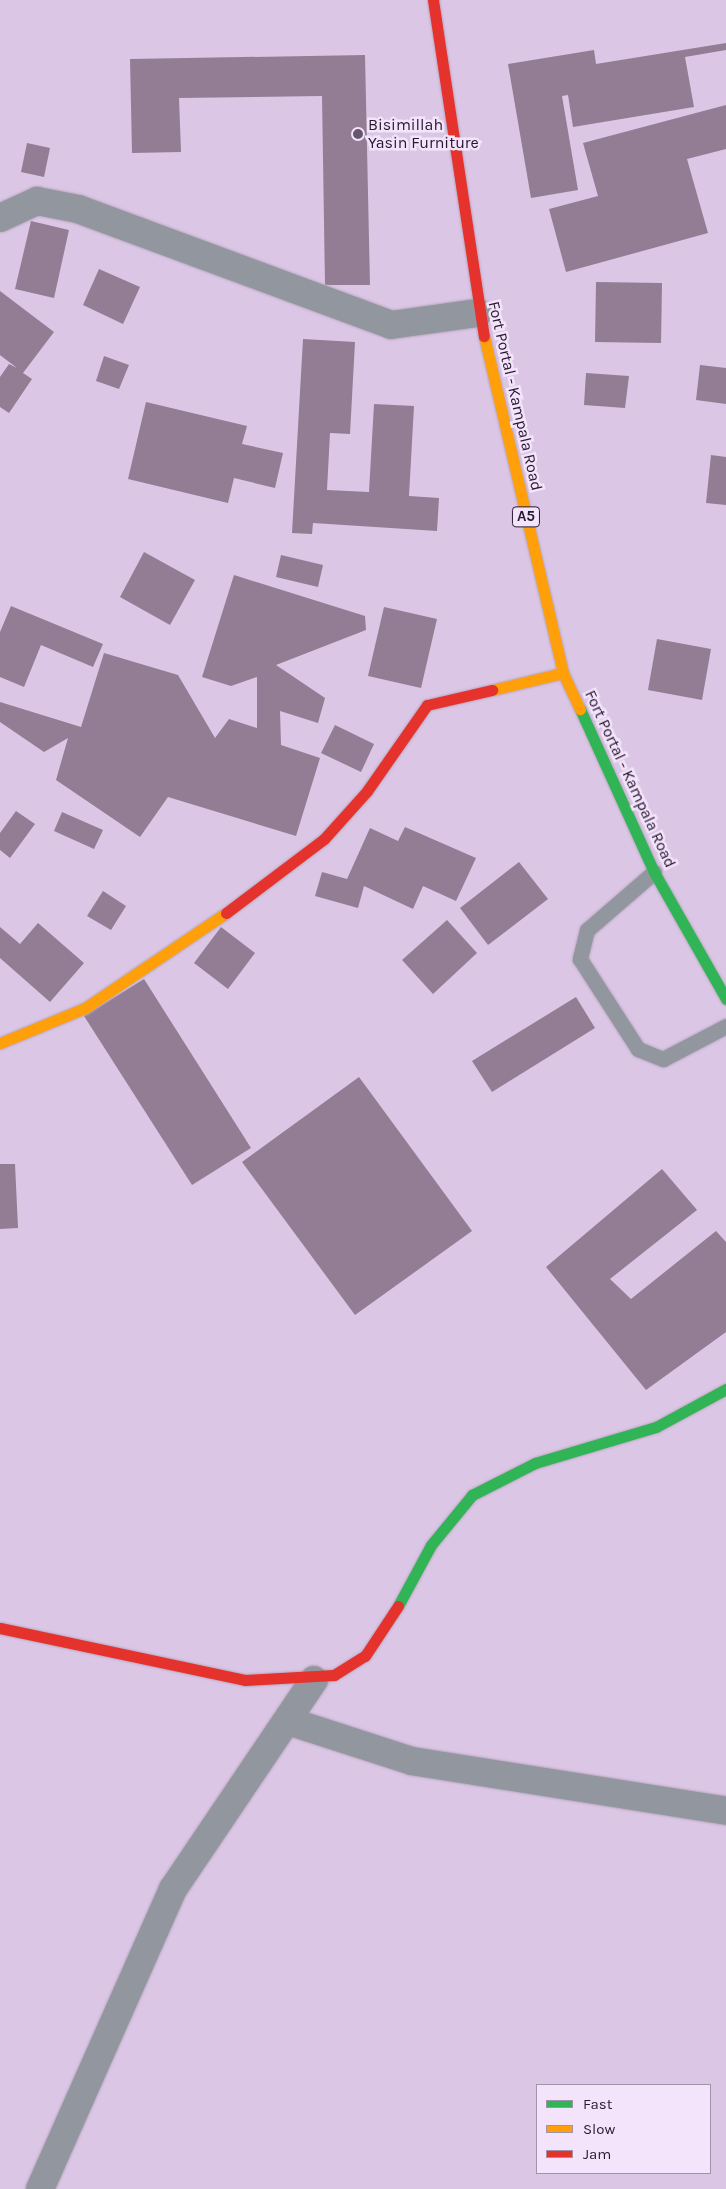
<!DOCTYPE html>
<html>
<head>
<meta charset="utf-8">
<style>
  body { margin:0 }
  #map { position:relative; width:726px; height:2189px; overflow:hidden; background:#dbc6e5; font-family:Karla,sans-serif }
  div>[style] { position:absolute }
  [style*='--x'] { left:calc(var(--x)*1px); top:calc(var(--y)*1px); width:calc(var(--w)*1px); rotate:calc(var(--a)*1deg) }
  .building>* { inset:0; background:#927d95 }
  .roads { filter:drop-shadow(0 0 1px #b6a6be) drop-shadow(0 0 1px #b6a6be) }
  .lane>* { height:15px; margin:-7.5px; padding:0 7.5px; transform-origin:7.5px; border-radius:7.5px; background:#92969e }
  .street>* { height:28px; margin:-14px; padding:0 14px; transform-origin:14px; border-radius:14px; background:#92969e }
  .fast>* { height:11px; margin:-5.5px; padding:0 5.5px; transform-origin:5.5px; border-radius:5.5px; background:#30b455 }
  .slow>* { height:11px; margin:-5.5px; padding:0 5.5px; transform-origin:5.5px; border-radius:5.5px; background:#ff9f0a }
  .jam>* { height:11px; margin:-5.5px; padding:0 5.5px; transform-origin:5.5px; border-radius:5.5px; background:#e5322d }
  .dots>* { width:14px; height:14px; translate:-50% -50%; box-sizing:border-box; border:2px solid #f3e4fb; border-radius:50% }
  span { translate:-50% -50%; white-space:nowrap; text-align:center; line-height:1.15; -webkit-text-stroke:5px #f3e4fb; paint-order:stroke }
  .shield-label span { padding:1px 4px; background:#f3e4fb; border:1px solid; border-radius:4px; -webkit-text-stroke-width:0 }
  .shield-label { font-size:15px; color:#28192f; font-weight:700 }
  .poi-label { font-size:16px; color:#28192f }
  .left { translate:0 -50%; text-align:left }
  .street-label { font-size:16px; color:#28192f }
  .legend { position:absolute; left:536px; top:2084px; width:175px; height:90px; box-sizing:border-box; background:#f3e4fb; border:1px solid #a293a9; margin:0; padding:6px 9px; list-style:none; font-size:15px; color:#28192f }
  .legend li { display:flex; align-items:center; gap:10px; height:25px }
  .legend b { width:25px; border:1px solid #a293a9 }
</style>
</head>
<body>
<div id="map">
  <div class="building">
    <i style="clip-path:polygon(726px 43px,726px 50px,685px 57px,694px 107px,573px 127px,568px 95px,562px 96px,578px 190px,531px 198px,508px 64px,594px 50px,596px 64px)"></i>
    <i style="clip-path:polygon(365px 55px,370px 285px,325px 285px,322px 96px,179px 98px,181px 152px,132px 153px,130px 59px)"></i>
    <i style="clip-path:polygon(726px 105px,726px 149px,687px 159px,708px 233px,566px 272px,549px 209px,598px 196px,583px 143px)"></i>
    <i style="clip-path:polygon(27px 143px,50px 148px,44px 177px,21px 172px)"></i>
    <i style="clip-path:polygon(31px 221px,69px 230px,54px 298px,15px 289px)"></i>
    <i style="clip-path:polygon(99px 269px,140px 287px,123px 324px,83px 305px)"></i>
    <i style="clip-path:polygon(596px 282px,662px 283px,661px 343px,595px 342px)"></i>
    <i style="clip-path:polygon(0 291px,54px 332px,23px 373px,32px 379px,9px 413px,0 407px,0 377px,9px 364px,17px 368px,0 355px)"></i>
    <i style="clip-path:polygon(303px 339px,355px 342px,350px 434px,330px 433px,327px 490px,369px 492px,374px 404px,414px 406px,409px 496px,439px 498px,437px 531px,313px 523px,312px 534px,292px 533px)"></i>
    <i style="clip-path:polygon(104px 356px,129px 365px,119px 389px,96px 381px)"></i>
    <i style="clip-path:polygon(700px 365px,726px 368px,726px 404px,696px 400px)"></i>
    <i style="clip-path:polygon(586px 373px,629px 376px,625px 408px,584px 405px)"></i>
    <i style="clip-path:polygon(146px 402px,247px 426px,242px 444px,283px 453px,275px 488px,234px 478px,228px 503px,128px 479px)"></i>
    <i style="clip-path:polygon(711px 455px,726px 457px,726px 505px,706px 503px)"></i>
    <i style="clip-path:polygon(144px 552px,195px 580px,170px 625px,120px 597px)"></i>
    <i style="clip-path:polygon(281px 555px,323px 565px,318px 587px,276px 577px)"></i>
    <i style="clip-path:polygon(234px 575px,365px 616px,366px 630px,276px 665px,325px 698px,318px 723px,280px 711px,281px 745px,320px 758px,296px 836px,168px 797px,140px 837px,56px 780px,68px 738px,44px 752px,0 722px,0 702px,81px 727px,104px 653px,178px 675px,215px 738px,229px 719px,257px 728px,257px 677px,231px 686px,202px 677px)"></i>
    <i style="clip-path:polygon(11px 606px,103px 644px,93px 667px,41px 645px,24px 687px,0 677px,0 632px)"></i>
    <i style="clip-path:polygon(384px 607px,437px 619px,421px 688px,368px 676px)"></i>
    <i style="clip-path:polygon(657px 639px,711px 649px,702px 700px,648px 690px)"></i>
    <i style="clip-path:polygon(335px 725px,374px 744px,361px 772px,321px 753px)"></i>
    <i style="clip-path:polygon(16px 811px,35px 824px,10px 858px,0 850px,0 833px)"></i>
    <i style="clip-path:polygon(62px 812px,103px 830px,94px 849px,54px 831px)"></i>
    <i style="clip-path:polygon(405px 827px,476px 858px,456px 901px,423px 886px,413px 909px,364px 886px,358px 908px,315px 896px,322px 872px,347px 879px,370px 828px,398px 841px)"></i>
    <i style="clip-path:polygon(519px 862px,548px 899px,488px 945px,460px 908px)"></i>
    <i style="clip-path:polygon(103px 891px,126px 906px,111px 930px,87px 916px)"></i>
    <i style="clip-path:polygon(447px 920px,477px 953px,433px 994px,402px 960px)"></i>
    <i style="clip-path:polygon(38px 923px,84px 963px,50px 1002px,0 958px,0 927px,20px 944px)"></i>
    <i style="clip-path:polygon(221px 927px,255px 953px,228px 989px,194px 963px)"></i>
    <i style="clip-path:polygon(144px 979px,251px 1148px,192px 1185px,84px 1016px)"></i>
    <i style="clip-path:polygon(576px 997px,595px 1028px,492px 1092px,472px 1061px)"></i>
    <i style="clip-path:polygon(359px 1077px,472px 1231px,355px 1315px,242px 1162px)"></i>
    <i style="clip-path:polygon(0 1164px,15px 1164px,18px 1228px,0 1229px)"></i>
    <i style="clip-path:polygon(662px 1169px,697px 1210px,610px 1279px,631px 1299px,716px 1231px,726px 1242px,726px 1332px,646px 1390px,546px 1267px)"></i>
  </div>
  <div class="roads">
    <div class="lane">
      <i style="--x:654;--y:872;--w:89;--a:139.1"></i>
      <i style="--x:587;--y:930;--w:30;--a:104"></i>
      <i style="--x:580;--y:959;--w:107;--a:57.2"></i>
      <i style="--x:638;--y:1049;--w:27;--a:22"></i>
      <i style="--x:663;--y:1059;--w:71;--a:-27.6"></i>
    </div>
    <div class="street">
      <i style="--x:0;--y:218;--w:41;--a:-24.7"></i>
      <i style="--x:37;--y:201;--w:42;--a:11"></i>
      <i style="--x:78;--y:209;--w:334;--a:20.3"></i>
      <i style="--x:391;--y:325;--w:88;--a:-7.9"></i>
      <i style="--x:288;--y:1721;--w:130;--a:17.9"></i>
      <i style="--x:412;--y:1761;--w:318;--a:9"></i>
      <i style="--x:40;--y:2189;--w:328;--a:-66.1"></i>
      <i style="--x:173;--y:1889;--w:252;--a:-56"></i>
    </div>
    <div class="fast">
      <i style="--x:580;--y:709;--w:179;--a:65.6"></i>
      <i style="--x:654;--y:872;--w:146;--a:60.4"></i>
      <i style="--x:398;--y:1606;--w:69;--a:-61.6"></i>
      <i style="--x:431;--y:1545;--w:65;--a:-50.6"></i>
      <i style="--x:472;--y:1495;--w:71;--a:-26.9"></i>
      <i style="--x:535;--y:1463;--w:126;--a:-16.6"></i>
      <i style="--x:656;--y:1427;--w:80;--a:-28.5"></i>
    </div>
    <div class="slow">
      <i style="--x:484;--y:336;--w:346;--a:76.8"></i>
      <i style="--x:563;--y:673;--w:40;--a:65"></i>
      <i style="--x:492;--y:690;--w:73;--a:-13.5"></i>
      <i style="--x:0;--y:1043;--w:92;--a:-22.4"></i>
      <i style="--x:85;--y:1008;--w:170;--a:-34"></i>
    </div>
    <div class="jam">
      <i style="--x:433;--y:0;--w:340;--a:81.4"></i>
      <i style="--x:226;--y:913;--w:123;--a:-37.1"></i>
      <i style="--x:324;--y:839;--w:64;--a:-48.1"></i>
      <i style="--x:367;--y:791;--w:105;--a:-55.1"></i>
      <i style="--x:427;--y:705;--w:67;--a:-13"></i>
      <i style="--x:0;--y:1628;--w:250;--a:12"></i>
      <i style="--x:245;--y:1680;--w:89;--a:-3.2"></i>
      <i style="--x:334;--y:1675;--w:36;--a:-32"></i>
      <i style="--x:365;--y:1656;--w:60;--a:-56.6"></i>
    </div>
  </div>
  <div class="dots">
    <i style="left:358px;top:134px;background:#67566f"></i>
  </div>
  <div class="shield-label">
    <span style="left:526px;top:517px">A5</span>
  </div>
  <div class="poi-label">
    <span class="left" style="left:368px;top:134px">Bisimillah<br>Yasin Furniture</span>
  </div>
  <div class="street-label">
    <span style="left:515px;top:396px;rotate:77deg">Fort Portal - Kampala Road</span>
    <span style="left:630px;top:779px;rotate:65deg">Fort Portal - Kampala Road</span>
  </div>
  <ul class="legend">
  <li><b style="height:6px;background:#30b455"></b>Fast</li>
  <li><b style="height:6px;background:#ff9f0a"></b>Slow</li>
  <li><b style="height:6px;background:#e5322d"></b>Jam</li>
  </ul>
</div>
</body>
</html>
